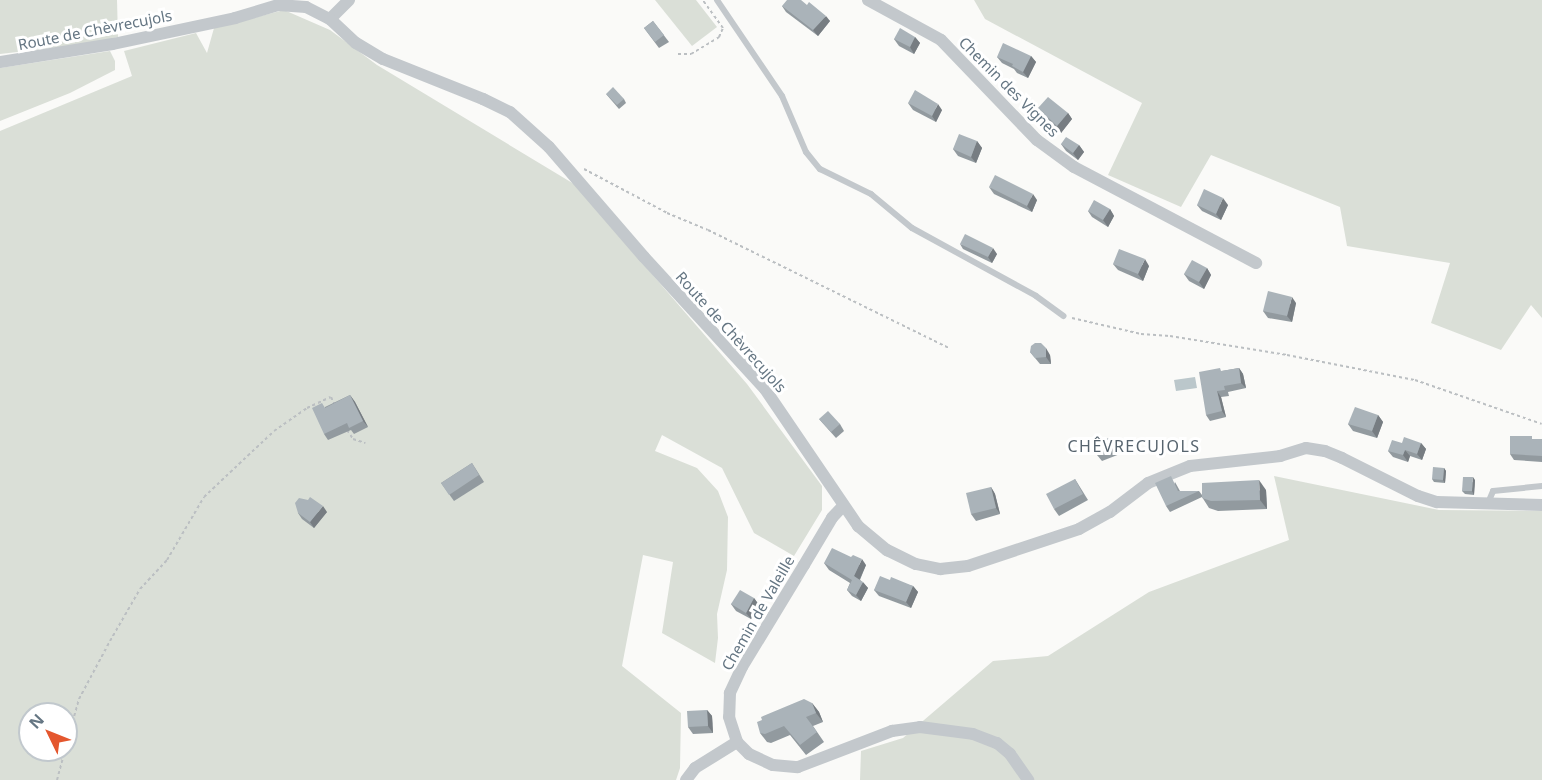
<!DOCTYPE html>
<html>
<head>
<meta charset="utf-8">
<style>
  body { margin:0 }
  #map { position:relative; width:1542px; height:780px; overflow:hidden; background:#fafaf8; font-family:"Noto Sans",sans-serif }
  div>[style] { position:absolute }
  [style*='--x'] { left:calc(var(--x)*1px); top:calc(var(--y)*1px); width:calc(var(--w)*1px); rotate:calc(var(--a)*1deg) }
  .green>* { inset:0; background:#dadfd7 }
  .water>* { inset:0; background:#bbc7cb }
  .path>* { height:2px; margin-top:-1px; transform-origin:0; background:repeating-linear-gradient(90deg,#bbbfc2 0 3px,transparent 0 6px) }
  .lane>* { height:6px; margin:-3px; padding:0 3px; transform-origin:3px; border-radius:3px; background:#c3c8cc }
  .street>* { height:12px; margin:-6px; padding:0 6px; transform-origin:6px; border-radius:6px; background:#c3c8cc }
  .wall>* { inset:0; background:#929a9f }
  .shaded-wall>* { inset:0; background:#777d82 }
  .building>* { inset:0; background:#aab3b9 }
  span { translate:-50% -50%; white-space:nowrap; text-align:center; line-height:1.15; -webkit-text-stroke:6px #fff; paint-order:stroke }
  .street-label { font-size:15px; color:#657683 }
  .neighbourhood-label { font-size:16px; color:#57646e; letter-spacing:1.5px }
  .north { position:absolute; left:18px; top:702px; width:60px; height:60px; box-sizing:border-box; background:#fff; border:2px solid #c1c8cd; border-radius:50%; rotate:313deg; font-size:16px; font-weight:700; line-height:24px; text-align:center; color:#657683 }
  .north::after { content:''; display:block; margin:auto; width:21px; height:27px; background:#e4572e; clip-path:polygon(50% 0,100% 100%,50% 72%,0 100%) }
</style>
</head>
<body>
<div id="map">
  <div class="green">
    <i style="clip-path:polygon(0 0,117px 0,118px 37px,95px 43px,0 54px)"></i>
    <i style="clip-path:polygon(655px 0,696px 0,717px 27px,692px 46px)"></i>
    <i style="clip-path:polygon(974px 0,1542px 0,1542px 318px,1531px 305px,1501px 350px,1431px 323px,1450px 263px,1347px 246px,1340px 207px,1211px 155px,1181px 207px,1108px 175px,1142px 103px,985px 19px)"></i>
    <i style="clip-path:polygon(evenodd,284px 10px,330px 30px,377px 65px,574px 184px,747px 384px,822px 486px,822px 510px,794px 556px,754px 533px,722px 468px,662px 435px,655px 451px,697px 468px,718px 491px,728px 517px,727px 570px,717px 614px,718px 638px,715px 663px,662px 633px,673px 562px,643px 555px,622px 666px,681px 713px,680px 768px,676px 780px,0 780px,0 131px,132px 76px,124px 51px,196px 33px,207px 53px,214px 28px,284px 10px,30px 714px,66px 714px,66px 750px,30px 750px,30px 714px)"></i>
    <i style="clip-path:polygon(110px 51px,115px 61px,115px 70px,70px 93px,0 121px,0 68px)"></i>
    <i style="clip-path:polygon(1274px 476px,1439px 510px,1542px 511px,1542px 780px,860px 780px,861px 751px,903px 738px,993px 661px,1048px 656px,1149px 592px,1289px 540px)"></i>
  </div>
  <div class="water">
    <i style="clip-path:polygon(1195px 377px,1197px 388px,1176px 391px,1174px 380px)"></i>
  </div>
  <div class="path">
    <i style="--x:678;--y:54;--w:13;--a:0"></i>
    <i style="--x:691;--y:54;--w:33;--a:-31"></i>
    <i style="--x:719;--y:37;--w:10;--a:-66"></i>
    <i style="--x:723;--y:28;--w:34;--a:-126"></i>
    <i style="--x:584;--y:169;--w:94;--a:27.9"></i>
    <i style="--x:667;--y:213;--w:44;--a:22.5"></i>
    <i style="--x:708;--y:230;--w:268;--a:26.1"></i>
    <i style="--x:1072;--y:318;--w:71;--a:13.1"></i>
    <i style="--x:1141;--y:334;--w:29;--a:4"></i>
    <i style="--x:1170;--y:336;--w:119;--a:9.2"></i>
    <i style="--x:1287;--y:355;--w:130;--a:11.1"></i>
    <i style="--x:1415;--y:380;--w:134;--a:19.1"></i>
    <i style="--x:347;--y:430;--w:11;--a:56"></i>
    <i style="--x:353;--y:439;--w:13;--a:18"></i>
    <i style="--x:66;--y:745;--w:48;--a:-74.2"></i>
    <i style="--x:79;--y:699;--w:66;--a:-61.9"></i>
    <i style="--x:110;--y:641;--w:60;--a:-60"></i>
    <i style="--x:140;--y:589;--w:40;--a:-47"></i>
    <i style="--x:167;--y:560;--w:73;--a:-59.6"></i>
    <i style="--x:204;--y:497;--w:96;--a:-43.3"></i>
    <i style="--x:274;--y:431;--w:40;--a:-34.9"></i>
    <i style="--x:307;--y:408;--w:26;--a:-25"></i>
    <i style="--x:331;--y:397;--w:10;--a:66"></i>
    <i style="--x:57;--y:780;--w:31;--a:-75"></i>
  </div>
  <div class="lane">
    <i style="--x:717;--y:0;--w:116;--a:55.9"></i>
    <i style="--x:782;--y:96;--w:61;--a:66.8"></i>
    <i style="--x:806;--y:152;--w:22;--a:51"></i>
    <i style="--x:820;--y:169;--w:57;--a:26.1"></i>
    <i style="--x:871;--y:194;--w:53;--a:39.7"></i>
    <i style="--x:912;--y:228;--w:141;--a:28.7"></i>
    <i style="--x:1036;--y:296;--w:34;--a:36"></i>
    <i style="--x:1488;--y:503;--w:13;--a:-67"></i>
    <i style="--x:1493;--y:491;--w:49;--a:-5.8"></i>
  </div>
  <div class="street">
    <i style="--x:868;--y:0;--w:83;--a:28.7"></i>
    <i style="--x:941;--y:40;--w:139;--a:46.2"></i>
    <i style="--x:1037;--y:140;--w:46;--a:36.1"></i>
    <i style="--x:1074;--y:167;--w:206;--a:27.8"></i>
    <i style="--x:330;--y:19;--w:27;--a:-45"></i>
    <i style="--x:0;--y:62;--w:114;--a:-9.1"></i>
    <i style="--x:113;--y:44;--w:125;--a:-12"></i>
    <i style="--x:235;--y:18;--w:45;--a:-16.8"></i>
    <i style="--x:278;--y:5;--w:28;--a:4"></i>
    <i style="--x:306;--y:7;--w:27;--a:27"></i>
    <i style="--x:330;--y:19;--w:35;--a:43"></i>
    <i style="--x:356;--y:43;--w:31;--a:31"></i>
    <i style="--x:383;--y:59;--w:108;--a:21.8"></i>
    <i style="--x:483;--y:99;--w:30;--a:26"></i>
    <i style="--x:510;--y:112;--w:52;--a:41.9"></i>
    <i style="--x:549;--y:147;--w:145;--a:49.2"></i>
    <i style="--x:644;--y:257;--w:179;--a:47.5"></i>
    <i style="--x:765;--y:389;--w:166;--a:55.8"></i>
    <i style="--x:858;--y:526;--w:38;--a:40"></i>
    <i style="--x:887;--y:550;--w:32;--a:26"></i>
    <i style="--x:916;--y:564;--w:25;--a:12"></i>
    <i style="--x:940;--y:569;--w:28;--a:-6"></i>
    <i style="--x:968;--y:566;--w:117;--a:-18.4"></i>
    <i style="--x:1079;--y:529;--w:35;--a:-29"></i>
    <i style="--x:1110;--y:512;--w:48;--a:-37.3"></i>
    <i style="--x:1148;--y:483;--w:45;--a:-22"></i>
    <i style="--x:1190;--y:466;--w:91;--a:-6.3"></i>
    <i style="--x:1280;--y:456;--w:27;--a:-17"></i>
    <i style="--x:1306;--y:448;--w:19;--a:9"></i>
    <i style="--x:1325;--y:451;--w:18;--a:22"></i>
    <i style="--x:1342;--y:458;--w:85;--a:26.6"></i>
    <i style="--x:1418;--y:496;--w:20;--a:18"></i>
    <i style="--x:1437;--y:502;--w:105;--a:1.6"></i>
    <i style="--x:843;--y:506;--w:16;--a:133"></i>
    <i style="--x:832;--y:518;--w:55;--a:120.8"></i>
    <i style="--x:804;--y:565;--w:119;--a:121.3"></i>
    <i style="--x:742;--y:667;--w:29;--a:115"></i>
    <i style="--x:730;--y:693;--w:24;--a:92"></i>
    <i style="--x:729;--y:717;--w:26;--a:72"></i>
    <i style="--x:737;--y:742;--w:17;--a:45"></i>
    <i style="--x:749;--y:754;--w:26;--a:25"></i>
    <i style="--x:773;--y:765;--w:25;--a:5"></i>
    <i style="--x:798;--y:767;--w:101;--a:-21"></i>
    <i style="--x:892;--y:731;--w:28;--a:-8"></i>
    <i style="--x:920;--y:727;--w:53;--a:7.5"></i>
    <i style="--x:973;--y:734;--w:26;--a:21"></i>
    <i style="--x:997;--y:743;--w:17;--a:40"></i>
    <i style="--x:1010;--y:754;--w:32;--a:55"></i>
    <i style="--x:686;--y:780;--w:15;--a:-53"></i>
    <i style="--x:695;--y:768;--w:49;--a:-31.8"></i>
  </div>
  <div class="wall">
    <i style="clip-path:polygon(807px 5px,830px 21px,818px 36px,786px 12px,782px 6px)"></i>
    <i style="clip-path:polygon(653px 21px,669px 42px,659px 48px,644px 28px)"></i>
    <i style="clip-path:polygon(915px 37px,920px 43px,914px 54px,899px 46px,894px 39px)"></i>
    <i style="clip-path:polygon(1031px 56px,1036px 62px,1028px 78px,1017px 73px,1014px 69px,1002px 63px,997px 57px)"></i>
    <i style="clip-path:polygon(606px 94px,624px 99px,626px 103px,619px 109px)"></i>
    <i style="clip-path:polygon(908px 103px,942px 110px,936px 122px,913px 110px)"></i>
    <i style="clip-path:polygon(1038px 108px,1068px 113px,1072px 119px,1061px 133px,1043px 114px)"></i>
    <i style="clip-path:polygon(977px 141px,982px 148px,976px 163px,958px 156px,953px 149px)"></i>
    <i style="clip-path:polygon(1061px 144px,1079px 145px,1084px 152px,1078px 160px,1066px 151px)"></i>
    <i style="clip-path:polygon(989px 187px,1037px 200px,1032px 212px,994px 194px)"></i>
    <i style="clip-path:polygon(1197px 205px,1228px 205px,1221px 220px,1202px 211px)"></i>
    <i style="clip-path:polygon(1110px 209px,1114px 216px,1108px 227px,1092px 217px,1088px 211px)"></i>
    <i style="clip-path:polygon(960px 244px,997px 254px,992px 263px,963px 249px)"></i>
    <i style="clip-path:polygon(1113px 264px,1149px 266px,1143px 281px,1118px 270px)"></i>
    <i style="clip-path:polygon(1207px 268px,1211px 275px,1204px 289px,1189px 281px,1184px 274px)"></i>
    <i style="clip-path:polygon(1296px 303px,1292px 322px,1268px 318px,1263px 311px)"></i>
    <i style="clip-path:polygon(1030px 352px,1050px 355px,1051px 364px,1040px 364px)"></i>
    <i style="clip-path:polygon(1239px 368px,1243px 374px,1246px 388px,1228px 392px,1229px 396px,1221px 397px,1226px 417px,1210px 421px,1206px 415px,1222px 371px)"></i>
    <i style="clip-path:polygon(350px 395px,355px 402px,368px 427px,354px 434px,351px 430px,328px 440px,324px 434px,325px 407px)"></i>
    <i style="clip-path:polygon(1378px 415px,1383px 422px,1377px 438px,1353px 431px,1348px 424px)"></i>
    <i style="clip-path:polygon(819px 419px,840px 424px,844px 431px,836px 438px)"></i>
    <i style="clip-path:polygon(1542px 439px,1542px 462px,1514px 460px,1510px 454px)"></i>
    <i style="clip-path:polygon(1402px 443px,1421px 443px,1426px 449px,1422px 460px,1410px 456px,1408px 462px,1393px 457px,1388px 451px)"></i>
    <i style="clip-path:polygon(1116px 444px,1120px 454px,1102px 461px,1097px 455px)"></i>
    <i style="clip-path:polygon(472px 463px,484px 482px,454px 501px,441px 483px)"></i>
    <i style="clip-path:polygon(1444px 468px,1446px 471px,1445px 483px,1434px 482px,1432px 479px)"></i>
    <i style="clip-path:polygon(1075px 479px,1088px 500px,1059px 516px,1054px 509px)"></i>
    <i style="clip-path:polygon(1475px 480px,1474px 495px,1465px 494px,1462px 491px)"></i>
    <i style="clip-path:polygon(1175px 482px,1180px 491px,1199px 491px,1202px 495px,1266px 490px,1267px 509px,1218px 511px,1209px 508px,1202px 497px,1170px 512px,1166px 506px)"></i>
    <i style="clip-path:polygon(991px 487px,995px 494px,1000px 514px,976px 521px,971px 514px)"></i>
    <i style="clip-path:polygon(327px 512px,314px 528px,302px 519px,298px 513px)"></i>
    <i style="clip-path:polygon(824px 563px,866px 565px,860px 580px,868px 588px,861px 601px,852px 596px,847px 590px,850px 583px,829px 570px)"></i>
    <i style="clip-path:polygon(890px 580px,913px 586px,918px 592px,911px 608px,879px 596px,874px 590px)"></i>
    <i style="clip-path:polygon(754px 598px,759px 605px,751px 619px,736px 611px,731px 604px)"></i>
    <i style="clip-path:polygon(812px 703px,819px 712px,823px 722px,813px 726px,824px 742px,806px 755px,790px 735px,771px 743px,767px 742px,760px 733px)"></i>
    <i style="clip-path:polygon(707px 710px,712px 716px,713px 733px,693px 734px,688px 727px)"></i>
  </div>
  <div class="shaded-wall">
    <i style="clip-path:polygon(826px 16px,830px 21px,818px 36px,813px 30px)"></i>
    <i style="clip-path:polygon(915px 37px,920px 43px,914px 54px,910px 47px)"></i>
    <i style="clip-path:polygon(1031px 56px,1036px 62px,1028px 78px,1023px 72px)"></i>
    <i style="clip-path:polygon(938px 104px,942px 110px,936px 122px,932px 116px)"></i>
    <i style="clip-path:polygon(1068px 113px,1072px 119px,1061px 133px,1057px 126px)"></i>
    <i style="clip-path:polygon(977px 141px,982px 148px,976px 163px,971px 157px)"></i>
    <i style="clip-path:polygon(1079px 145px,1084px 152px,1078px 160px,1073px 153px)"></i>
    <i style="clip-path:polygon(1033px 194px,1037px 200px,1032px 212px,1027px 206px)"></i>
    <i style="clip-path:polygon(1223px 198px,1228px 205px,1221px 220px,1216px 214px)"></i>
    <i style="clip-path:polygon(1110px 209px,1114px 216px,1108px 227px,1103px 220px)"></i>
    <i style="clip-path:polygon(993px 248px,997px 254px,992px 263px,988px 257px)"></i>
    <i style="clip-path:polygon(1145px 259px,1149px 266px,1143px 281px,1138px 274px)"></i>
    <i style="clip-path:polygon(1207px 268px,1211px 275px,1204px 289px,1199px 282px)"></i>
    <i style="clip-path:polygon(1292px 297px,1296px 303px,1292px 322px,1287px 316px)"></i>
    <i style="clip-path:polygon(1046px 348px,1050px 355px,1051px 364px,1046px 357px)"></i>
    <i style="clip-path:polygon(1239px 368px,1243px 374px,1246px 388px,1241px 383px)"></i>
    <i style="clip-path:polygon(1217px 391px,1221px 397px,1226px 417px,1222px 411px)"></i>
    <i style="clip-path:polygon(350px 395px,355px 402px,368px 427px,363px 421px)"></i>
    <i style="clip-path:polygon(1378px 415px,1383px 422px,1377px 438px,1372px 431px)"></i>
    <i style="clip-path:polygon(1111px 437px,1116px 444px,1120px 454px,1115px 448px)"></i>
    <i style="clip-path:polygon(1421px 443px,1426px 449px,1422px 460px,1417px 454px)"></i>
    <i style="clip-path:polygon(1405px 450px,1410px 456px,1408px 462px,1403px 455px)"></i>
    <i style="clip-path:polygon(1444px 468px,1446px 471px,1445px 483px,1443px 480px)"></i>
    <i style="clip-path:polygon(1473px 477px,1475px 480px,1474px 495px,1472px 491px)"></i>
    <i style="clip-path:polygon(1259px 480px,1266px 490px,1267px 509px,1260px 500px)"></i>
    <i style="clip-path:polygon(991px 487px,995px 494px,1000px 514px,996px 508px)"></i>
    <i style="clip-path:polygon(323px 506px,327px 512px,314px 528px,310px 522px)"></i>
    <i style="clip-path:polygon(862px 559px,866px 565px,858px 583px,854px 576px)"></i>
    <i style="clip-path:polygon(863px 582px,868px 588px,861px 601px,856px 595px)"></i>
    <i style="clip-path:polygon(913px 586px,918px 592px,911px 608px,906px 602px)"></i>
    <i style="clip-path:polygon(754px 598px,759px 605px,751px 619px,746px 613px)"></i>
    <i style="clip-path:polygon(812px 703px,819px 712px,823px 722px,816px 713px)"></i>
    <i style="clip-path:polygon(707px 710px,712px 716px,713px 733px,708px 726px)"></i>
  </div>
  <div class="building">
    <i style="clip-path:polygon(787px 0,801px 0,807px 5px,809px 2px,826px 16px,813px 30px,782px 6px)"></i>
    <i style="clip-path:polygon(653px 21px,664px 35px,655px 42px,644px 28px)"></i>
    <i style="clip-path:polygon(900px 28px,915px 37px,910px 47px,894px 39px)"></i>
    <i style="clip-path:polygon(1003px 43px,1031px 56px,1023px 72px,1012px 66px,1013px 64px,997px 57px)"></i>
    <i style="clip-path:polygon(613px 87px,624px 99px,617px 105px,606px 94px)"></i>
    <i style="clip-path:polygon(915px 90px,938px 104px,932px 116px,908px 103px)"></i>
    <i style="clip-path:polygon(1048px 97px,1068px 113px,1057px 126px,1038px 108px)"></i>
    <i style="clip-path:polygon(959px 134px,977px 141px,971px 157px,953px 149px)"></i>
    <i style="clip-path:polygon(1066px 137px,1079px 145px,1073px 153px,1061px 144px)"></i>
    <i style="clip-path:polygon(995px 175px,1033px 194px,1027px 206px,989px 187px)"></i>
    <i style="clip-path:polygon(1204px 189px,1223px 198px,1216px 214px,1197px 205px)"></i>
    <i style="clip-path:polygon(1094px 200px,1110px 209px,1103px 220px,1088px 211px)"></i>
    <i style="clip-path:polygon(965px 234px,993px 248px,988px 257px,960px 244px)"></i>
    <i style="clip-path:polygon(1119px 249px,1145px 259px,1138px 274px,1113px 264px)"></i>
    <i style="clip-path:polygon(1192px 260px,1207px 268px,1199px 282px,1184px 274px)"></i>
    <i style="clip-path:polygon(1268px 291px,1292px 297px,1287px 316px,1263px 311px)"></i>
    <i style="clip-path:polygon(1035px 343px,1041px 343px,1046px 348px,1046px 357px,1035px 358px,1030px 352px,1031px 346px)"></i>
    <i style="clip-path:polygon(1220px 368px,1221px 371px,1239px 368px,1241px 383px,1224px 386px,1225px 390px,1217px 391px,1222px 411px,1206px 415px,1199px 372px)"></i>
    <i style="clip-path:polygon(350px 395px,363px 421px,349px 428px,347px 423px,324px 434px,312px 408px,322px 403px,325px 408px)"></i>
    <i style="clip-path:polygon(1355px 407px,1378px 415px,1372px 431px,1348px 424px)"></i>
    <i style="clip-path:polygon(828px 411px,840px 424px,831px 432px,819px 419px)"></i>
    <i style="clip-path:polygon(1510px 436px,1532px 436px,1532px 439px,1542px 439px,1542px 456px,1510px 454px)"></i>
    <i style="clip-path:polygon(1111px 437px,1115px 448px,1097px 455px,1093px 444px)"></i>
    <i style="clip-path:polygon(1404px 437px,1421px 443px,1417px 454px,1405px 450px,1403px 455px,1388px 451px,1392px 440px,1402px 443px)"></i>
    <i style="clip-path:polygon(472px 463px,479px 475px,449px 495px,441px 483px)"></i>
    <i style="clip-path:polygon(1433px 467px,1444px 468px,1443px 480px,1432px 479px)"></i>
    <i style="clip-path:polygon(1171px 476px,1178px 491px,1199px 491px,1166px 506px,1155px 483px)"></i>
    <i style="clip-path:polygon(1463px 477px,1473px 477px,1472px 491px,1462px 491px)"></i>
    <i style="clip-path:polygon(1075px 479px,1083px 494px,1054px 509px,1046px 494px)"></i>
    <i style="clip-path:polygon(1259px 480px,1260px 500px,1211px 501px,1202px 498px,1202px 483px)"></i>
    <i style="clip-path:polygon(991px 487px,996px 508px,971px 514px,966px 493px)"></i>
    <i style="clip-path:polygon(310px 497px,323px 506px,310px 522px,298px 513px,295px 503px,299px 498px,308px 500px)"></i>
    <i style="clip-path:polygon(832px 548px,851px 557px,853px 555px,862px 559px,854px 576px,863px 582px,856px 595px,847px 590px,852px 580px,824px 563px)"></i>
    <i style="clip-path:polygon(880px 576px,890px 580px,891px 577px,913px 586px,906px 602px,874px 590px)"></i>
    <i style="clip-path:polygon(740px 590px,754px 598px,746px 613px,731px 604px)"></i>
    <i style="clip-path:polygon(804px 699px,812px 703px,816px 713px,806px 717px,817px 732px,800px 745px,784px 726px,765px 734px,760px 733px,757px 722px,762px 720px,761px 717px)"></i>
    <i style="clip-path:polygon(707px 710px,708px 726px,688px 727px,687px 711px)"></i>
  </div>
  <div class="street-label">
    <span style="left:95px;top:30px;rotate:-11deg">Route de Chèvrecujols</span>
    <span style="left:1009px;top:87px;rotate:45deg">Chemin des Vignes</span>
    <span style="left:731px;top:332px;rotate:48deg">Route de Chèvrecujols</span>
    <span style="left:758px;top:613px;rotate:-60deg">Chemin de Valeille</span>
  </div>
  <div class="neighbourhood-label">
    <span style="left:1134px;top:446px">CHÊVRECUJOLS</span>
  </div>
  <div class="north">N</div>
</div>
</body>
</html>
